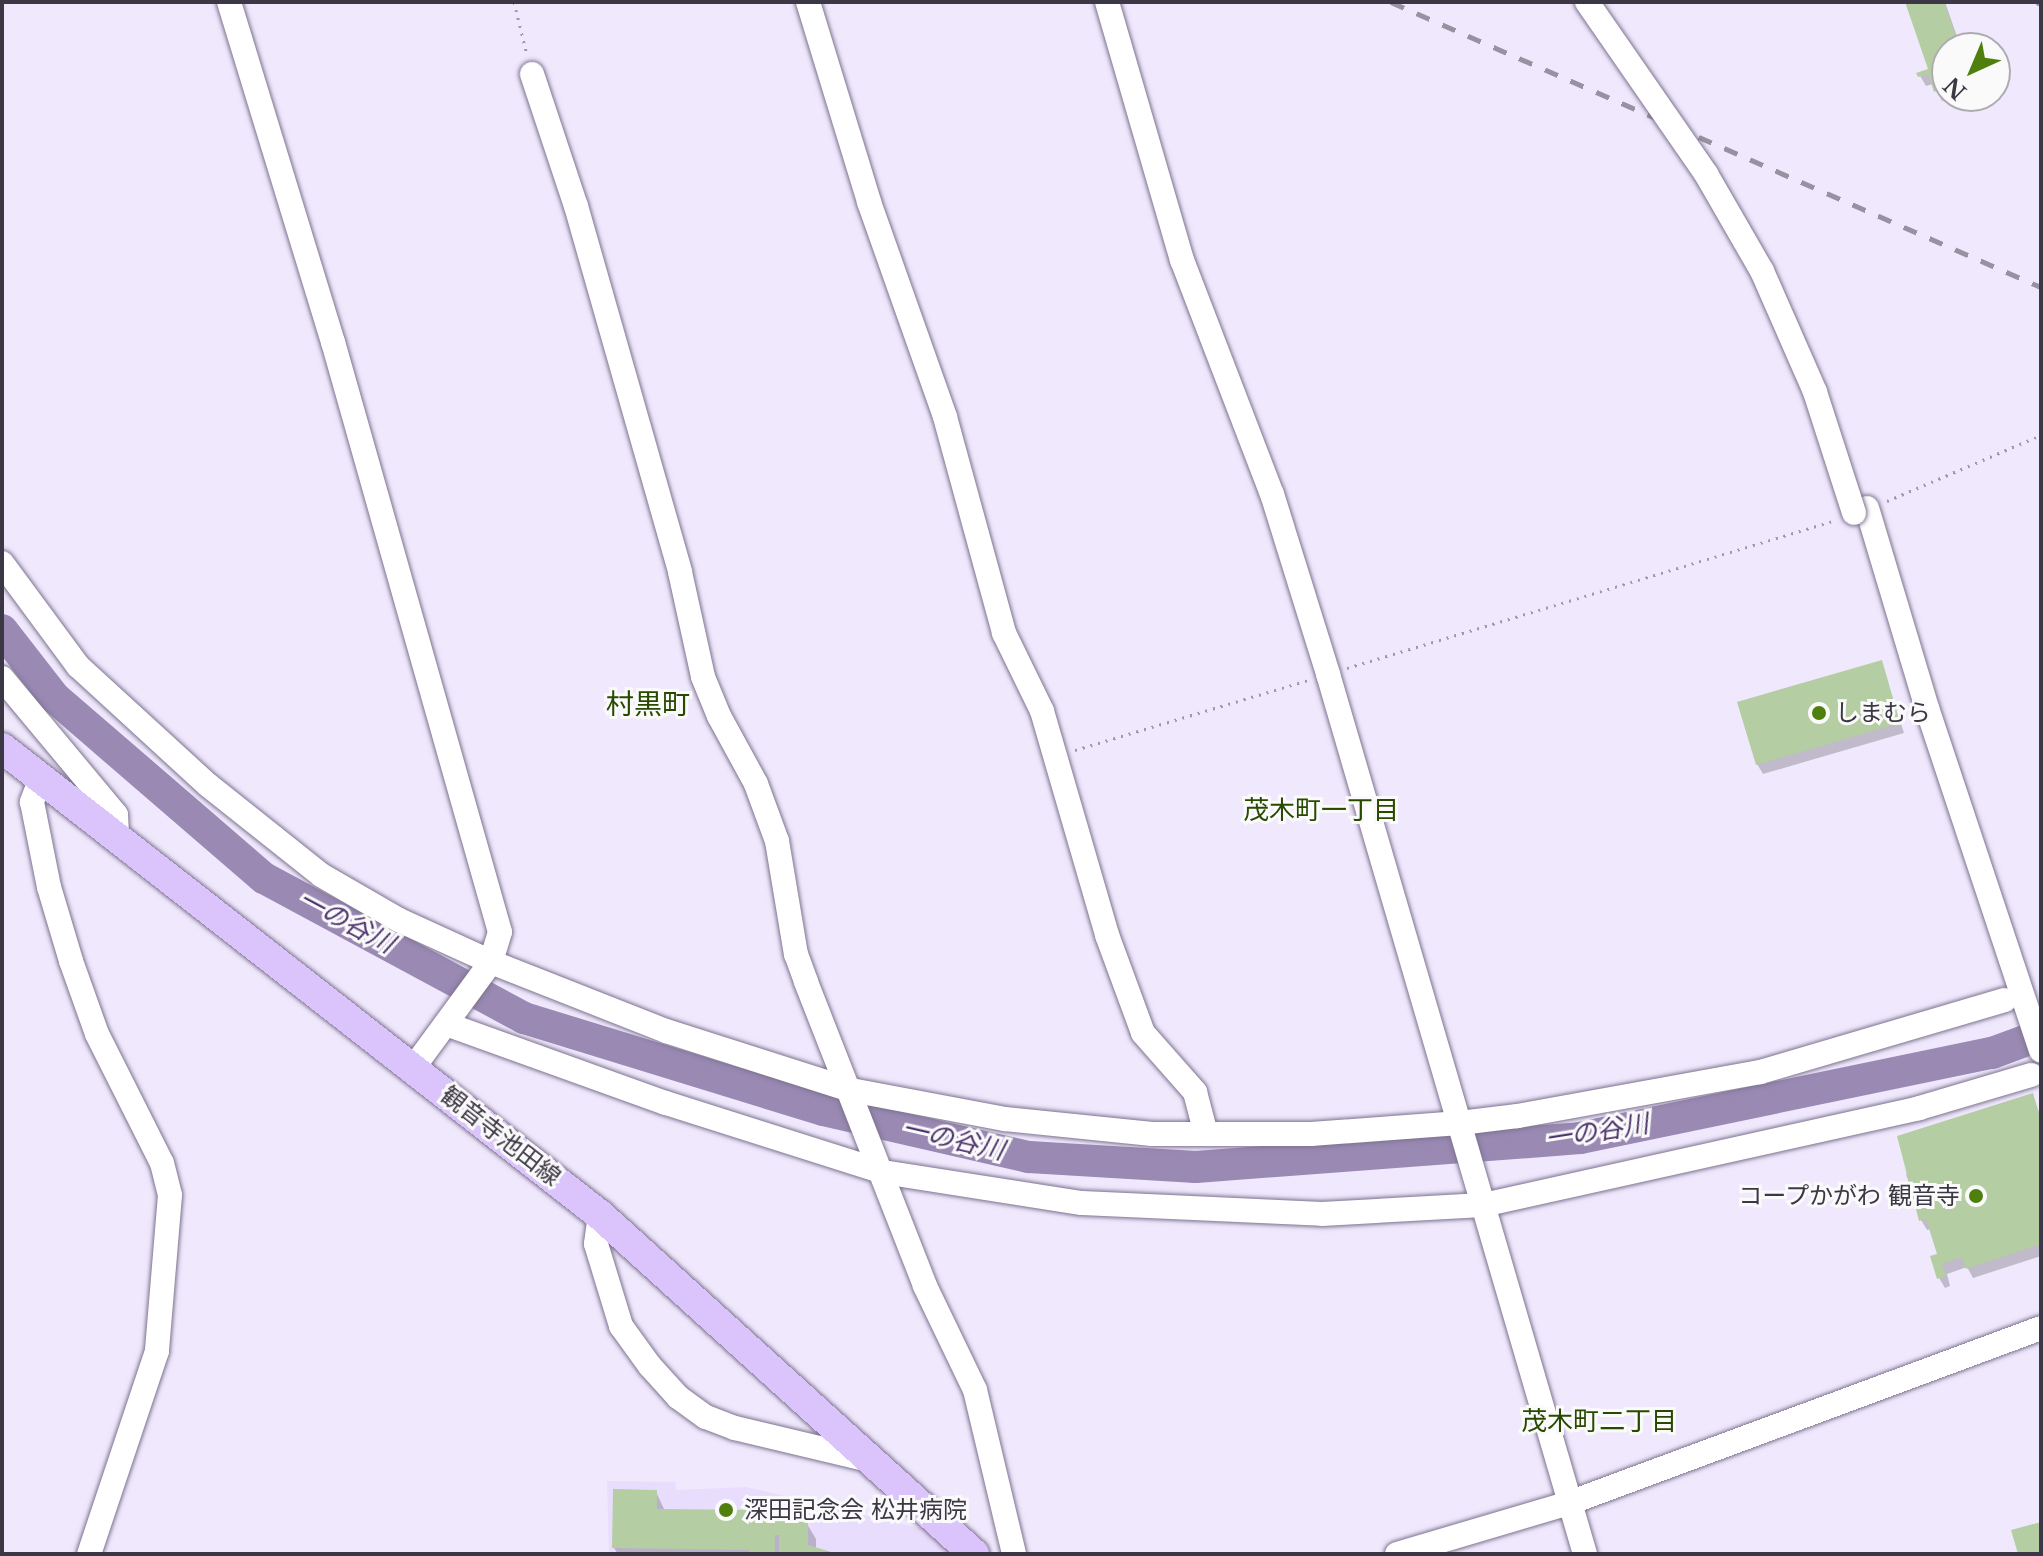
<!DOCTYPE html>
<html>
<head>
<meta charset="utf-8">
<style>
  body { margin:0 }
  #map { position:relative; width:2043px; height:1556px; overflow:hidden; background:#f0e9fd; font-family:"Libre Baskerville","Noto Sans JP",serif }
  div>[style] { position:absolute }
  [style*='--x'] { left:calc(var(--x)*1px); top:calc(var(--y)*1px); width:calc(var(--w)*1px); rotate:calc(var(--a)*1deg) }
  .built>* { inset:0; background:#e9ddfd }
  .shadow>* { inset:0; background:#0003 }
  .stream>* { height:5px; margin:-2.5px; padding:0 2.5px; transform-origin:2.5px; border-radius:2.5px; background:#9989b3 }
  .river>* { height:32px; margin:-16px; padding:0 16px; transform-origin:16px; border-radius:16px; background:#9989b3 }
  .building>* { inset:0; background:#b5cda2 }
  .path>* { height:3px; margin-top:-1.5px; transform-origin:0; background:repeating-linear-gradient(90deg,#9f99aa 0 2px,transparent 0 8px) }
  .roads { filter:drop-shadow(0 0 2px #7d728f) drop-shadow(0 0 2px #7d728f) }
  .minor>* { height:24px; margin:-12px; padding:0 12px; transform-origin:12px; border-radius:12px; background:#fff }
  .major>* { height:30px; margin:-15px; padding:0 15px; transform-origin:15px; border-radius:15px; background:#dac4fb }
  .rail>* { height:5px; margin-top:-2.5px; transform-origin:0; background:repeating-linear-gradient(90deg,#9791a1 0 14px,transparent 0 28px) }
  .bridges { filter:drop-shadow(0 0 2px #7d728f) drop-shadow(0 0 2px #7d728f) }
  .minor-bridge>* { height:24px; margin:-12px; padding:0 12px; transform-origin:12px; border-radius:12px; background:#fff }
  .dots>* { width:22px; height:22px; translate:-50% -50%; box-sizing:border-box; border:4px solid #fafafa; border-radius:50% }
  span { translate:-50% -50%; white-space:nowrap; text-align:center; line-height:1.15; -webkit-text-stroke:6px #fafafa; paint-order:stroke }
  .poi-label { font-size:24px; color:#3c3744 }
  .left { translate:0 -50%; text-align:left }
  .right { translate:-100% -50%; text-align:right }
  .street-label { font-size:24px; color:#3c3744 }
  .neighbourhood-label { font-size:26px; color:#294800 }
  .water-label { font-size:26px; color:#4e356d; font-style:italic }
  .quarter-label { font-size:28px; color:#294800 }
  .frame { position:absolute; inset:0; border:4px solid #3c3744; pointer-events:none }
  .north { position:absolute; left:1931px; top:32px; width:80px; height:80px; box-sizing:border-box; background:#fafafa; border:2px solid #aeacb1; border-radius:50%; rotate:224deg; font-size:22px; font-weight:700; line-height:32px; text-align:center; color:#3c3744 }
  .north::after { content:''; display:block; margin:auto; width:28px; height:36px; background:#4f7f0d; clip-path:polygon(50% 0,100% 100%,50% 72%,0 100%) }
</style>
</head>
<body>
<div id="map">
  <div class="built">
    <i style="clip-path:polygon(607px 1481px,675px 1482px,676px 1490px,747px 1487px,928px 1530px,954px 1554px,609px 1554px)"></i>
  </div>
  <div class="shadow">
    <i style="clip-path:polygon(1907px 2px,1945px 2px,1961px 48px,1947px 48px,1947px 96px,1955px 96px,1942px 101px,1933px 84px,1926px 86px,1919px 74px,1930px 71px)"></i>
    <i style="clip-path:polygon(1881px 663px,1904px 733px,1763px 774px,1757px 764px)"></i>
    <i style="clip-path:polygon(2032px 1096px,2041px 1117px,2041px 1256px,1973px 1278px,1967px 1267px,1947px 1274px,1950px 1286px,1945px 1288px,1939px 1278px,1939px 1256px,1931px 1229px,1927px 1230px,1921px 1220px,1906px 1174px)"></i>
    <i style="clip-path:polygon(656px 1492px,665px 1511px,766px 1512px,772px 1523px,807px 1524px,816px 1539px,816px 1549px,835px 1554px,618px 1554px,614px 1548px)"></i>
  </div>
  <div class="stream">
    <i style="--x:2038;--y:2;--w:1;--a:90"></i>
  </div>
  <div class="river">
    <i style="--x:2;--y:630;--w:85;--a:52.2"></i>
    <i style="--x:54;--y:697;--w:277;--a:40.8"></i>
    <i style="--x:264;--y:878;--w:295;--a:28.3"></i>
    <i style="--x:524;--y:1018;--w:313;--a:17.1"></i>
    <i style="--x:823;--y:1110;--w:211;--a:12.9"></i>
    <i style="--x:1029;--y:1157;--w:167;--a:3.4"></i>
    <i style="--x:1196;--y:1167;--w:385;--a:-4.3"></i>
    <i style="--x:1580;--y:1138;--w:421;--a:-11.7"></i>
    <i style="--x:1992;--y:1053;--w:52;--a:-20.2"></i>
  </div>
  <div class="building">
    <i style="clip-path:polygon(1905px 2px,1944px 2px,1960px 48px,1947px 48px,1947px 87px,1934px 92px,1928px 74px,1918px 77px,1916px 73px,1928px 69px)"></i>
    <i style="clip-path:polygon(1882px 660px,1900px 723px,1756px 765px,1737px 702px)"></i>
    <i style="clip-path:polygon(2033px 1093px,2041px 1120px,2041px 1244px,1966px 1269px,1962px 1257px,1942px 1264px,1946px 1276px,1937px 1279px,1930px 1256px,1937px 1254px,1926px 1219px,1919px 1221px,1897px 1136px)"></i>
    <i style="clip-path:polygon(613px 1489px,657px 1490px,657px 1509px,767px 1510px,767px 1521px,808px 1522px,808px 1545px,838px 1554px,779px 1554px,779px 1535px,775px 1535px,775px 1554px,749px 1554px,749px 1550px,612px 1548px)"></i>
    <i style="clip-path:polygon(2041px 1522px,2041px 1554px,2018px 1554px,2011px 1530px)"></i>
  </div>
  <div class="path">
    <i style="--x:514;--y:2;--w:55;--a:76.2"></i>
    <i style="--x:1887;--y:501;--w:168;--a:-23.2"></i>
    <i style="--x:1347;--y:668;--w:508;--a:-16.83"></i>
    <i style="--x:1075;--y:750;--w:244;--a:-16.7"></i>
  </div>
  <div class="roads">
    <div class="minor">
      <i style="--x:229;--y:2;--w:356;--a:73"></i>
      <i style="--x:333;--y:342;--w:613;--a:74.2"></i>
      <i style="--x:500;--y:932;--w:31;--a:107"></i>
      <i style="--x:491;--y:962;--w:130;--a:126.3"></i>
      <i style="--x:808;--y:2;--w:209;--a:73"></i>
      <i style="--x:869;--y:202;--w:228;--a:70.5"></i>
      <i style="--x:945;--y:417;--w:224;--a:74.7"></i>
      <i style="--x:1004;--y:633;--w:87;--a:64"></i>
      <i style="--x:1042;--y:711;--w:233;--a:73.8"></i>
      <i style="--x:1107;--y:935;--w:104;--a:69.8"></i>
      <i style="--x:1143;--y:1033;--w:79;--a:48.6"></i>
      <i style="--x:1195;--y:1092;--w:43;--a:75.3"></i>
      <i style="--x:1107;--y:2;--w:269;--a:73.8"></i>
      <i style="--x:1182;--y:260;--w:251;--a:69"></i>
      <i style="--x:1272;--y:494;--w:189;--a:72.7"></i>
      <i style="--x:1328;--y:674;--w:917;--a:73.72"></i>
      <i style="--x:532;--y:74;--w:139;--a:71.6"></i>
      <i style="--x:576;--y:206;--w:380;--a:74.1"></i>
      <i style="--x:680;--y:572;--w:107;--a:77.6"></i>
      <i style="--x:703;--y:677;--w:42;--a:67.7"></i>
      <i style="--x:719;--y:716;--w:77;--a:61.4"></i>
      <i style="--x:756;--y:784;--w:61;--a:69.8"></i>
      <i style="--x:777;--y:841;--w:115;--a:80.5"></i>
      <i style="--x:796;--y:954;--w:30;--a:70"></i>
      <i style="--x:806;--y:982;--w:326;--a:68.6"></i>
      <i style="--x:925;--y:1286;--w:115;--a:64.3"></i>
      <i style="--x:975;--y:1390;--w:169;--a:76.6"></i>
      <i style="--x:1867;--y:508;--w:209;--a:73.3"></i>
      <i style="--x:1927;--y:708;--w:361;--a:71.6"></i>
      <i style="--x:2;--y:563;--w:128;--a:53.6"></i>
      <i style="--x:78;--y:666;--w:176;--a:42.5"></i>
      <i style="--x:208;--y:785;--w:144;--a:38.5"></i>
      <i style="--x:321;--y:875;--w:90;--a:30"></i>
      <i style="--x:399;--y:920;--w:101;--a:24.5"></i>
      <i style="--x:491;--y:962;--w:188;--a:21.5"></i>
      <i style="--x:666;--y:1031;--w:194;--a:17.7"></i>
      <i style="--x:851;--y:1090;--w:157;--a:10.7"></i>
      <i style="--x:1005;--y:1119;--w:148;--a:5.8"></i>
      <i style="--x:1152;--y:1134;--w:159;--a:0"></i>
      <i style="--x:1311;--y:1134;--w:149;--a:-4.2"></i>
      <i style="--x:1460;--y:1123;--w:58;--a:-6.9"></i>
      <i style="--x:1518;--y:1116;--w:246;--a:-10.3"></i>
      <i style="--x:1760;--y:1072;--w:255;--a:-16.4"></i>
      <i style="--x:2;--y:678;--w:178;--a:50.2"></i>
      <i style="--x:116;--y:815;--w:22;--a:87"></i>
      <i style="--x:41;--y:778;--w:26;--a:111"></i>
      <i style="--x:32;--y:802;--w:87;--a:78.7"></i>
      <i style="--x:49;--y:887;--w:77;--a:73.4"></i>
      <i style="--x:71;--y:961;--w:77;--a:70.4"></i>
      <i style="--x:97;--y:1034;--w:144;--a:63.3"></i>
      <i style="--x:162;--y:1163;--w:33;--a:76"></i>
      <i style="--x:170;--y:1195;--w:157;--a:94.8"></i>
      <i style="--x:157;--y:1351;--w:214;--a:108.5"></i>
      <i style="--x:446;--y:1024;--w:234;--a:19.8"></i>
      <i style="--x:666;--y:1103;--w:228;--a:17.6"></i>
      <i style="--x:883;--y:1172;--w:201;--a:8.9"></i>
      <i style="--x:1082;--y:1203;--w:240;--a:2.6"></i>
      <i style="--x:1322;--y:1214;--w:161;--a:-3.2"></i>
      <i style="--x:1483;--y:1205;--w:447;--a:-12.5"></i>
      <i style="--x:1919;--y:1108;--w:117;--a:-16.4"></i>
      <i style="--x:600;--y:1215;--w:29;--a:98"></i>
      <i style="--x:596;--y:1244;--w:86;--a:73"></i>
      <i style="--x:621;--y:1326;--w:49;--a:54.1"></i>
      <i style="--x:650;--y:1366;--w:42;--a:47.9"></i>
      <i style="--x:678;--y:1397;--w:34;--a:36"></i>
      <i style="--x:706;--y:1417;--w:31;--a:21"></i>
      <i style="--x:735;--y:1428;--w:138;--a:13.4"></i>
      <i style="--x:1397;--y:1554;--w:179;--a:-16.5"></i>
      <i style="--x:1569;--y:1503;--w:503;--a:-20.34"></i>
    </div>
    <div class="major">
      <i style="--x:2;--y:748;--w:759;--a:37.99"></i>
      <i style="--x:600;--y:1215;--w:505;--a:42.19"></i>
    </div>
  </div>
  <div class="rail">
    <i style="--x:1391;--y:2;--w:710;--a:23.68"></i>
  </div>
  <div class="bridges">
    <div class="minor-bridge">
      <i style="--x:1587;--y:2;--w:209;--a:55.3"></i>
      <i style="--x:1706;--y:174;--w:112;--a:60"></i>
      <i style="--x:1762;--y:271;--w:132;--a:66.3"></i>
      <i style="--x:1815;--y:392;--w:127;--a:72.1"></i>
    </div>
  </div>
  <div class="dots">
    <i style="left:1819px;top:713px;background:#4f7f0d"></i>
    <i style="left:1976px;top:1196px;background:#4f7f0d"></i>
    <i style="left:726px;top:1510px;background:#4f7f0d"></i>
  </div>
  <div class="poi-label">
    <span class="left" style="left:1835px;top:713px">しまむら</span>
    <span class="right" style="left:1960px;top:1196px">コープかがわ 観音寺</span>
    <span class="left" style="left:744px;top:1510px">深田記念会 松井病院</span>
  </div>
  <div class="street-label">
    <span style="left:501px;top:1136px;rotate:38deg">観音寺池田線</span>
  </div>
  <div class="neighbourhood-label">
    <span style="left:1321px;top:811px">茂木町一丁目</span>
    <span style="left:1599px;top:1422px">茂木町二丁目</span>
  </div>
  <div class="water-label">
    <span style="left:346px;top:922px;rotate:28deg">一の谷川</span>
    <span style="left:1597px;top:1132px;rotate:-9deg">一の谷川</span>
    <span style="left:953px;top:1140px;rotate:13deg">一の谷川</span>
  </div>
  <div class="quarter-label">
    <span style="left:648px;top:705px">村黒町</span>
  </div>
  <div class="frame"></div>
  <div class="north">N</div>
</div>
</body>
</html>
